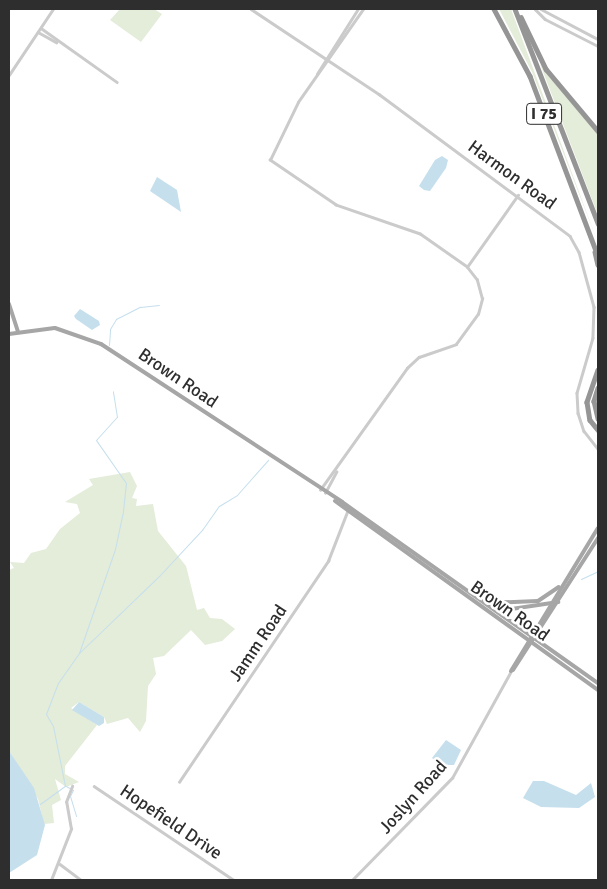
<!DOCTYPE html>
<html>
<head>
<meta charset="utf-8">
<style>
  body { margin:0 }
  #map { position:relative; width:607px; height:889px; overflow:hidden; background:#fff; font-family:Signika,sans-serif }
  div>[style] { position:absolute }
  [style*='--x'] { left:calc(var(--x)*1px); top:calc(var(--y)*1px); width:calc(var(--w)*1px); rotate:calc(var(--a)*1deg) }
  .green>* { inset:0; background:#e4ecda }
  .water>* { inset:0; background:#c5dfed }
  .stream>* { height:1px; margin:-0.5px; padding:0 0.5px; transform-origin:0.5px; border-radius:0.5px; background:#c5dfed }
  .minor>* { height:2.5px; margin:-1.25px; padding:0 1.25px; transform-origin:1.25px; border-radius:1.25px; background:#cbcbcb }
  .major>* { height:4px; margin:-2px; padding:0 2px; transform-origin:2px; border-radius:2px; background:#a6a6a6 }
  .highway>* { height:4.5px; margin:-2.25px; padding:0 2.25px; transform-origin:2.25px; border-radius:2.25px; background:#959595 }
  span { translate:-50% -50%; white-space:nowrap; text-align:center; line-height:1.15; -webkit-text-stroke:5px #fff; paint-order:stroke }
  .shield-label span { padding:1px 4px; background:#fff; border:1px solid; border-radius:4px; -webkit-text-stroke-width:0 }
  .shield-label { font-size:16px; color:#2e2e2e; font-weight:700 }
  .street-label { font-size:18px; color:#2e2e2e }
  .frame { position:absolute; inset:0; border:10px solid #2e2e2e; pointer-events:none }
</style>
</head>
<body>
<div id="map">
  <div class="green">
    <i style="clip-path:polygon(120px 9px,154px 9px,162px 14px,141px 42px,110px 20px)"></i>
    <i style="clip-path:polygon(499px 9px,511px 9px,598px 243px,532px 72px)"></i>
    <i style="clip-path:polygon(540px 64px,598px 134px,598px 215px)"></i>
    <i style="clip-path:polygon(130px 472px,137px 486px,132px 498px,137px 499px,136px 506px,153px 504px,158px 531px,186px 566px,197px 610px,204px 608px,210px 618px,222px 619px,235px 629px,222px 641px,205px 645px,191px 630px,164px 656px,153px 658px,156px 674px,148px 686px,146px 721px,140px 732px,128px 718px,107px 724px,104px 717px,79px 702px,71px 708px,97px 725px,65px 766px,65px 774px,79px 782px,66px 787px,55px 779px,61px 800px,52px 805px,54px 823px,44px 824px,38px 799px,9px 751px,9px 570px,14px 568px,10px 562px,24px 563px,31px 553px,46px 549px,60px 529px,80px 513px,77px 504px,65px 502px,93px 485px,89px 479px)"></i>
  </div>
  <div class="water">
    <i style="clip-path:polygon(442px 156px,448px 160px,446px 168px,430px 191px,424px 190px,419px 186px,435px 160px)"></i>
    <i style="clip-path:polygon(157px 177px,177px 190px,181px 212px,150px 191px)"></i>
    <i style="clip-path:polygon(80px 309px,99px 321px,100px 325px,92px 330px,76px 319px,74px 316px)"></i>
    <i style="clip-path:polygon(79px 702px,104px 717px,104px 723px,99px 726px,72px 710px)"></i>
    <i style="clip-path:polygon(446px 740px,461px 750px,454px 765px,441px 765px,432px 758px)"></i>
    <i style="clip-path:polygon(9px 751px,34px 788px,45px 825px,37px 855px,9px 873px)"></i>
    <i style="clip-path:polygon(533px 781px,544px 781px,576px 795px,591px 783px,595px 797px,579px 808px,541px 807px,523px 798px)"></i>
  </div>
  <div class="stream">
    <i style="--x:109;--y:345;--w:16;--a:-86"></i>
    <i style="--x:110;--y:329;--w:12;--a:-59"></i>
    <i style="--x:116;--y:319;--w:27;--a:-27"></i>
    <i style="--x:140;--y:307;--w:19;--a:-6"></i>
    <i style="--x:581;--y:579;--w:19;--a:-25"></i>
    <i style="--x:79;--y:653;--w:110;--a:-70.9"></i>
    <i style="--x:115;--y:549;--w:39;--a:-78"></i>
    <i style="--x:123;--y:511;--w:28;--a:-84"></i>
    <i style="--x:126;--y:483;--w:52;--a:-124.9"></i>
    <i style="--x:96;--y:440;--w:31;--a:-48"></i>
    <i style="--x:117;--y:417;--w:26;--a:-99"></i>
    <i style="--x:65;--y:786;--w:61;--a:-101.3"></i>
    <i style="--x:53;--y:726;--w:14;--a:-120"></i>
    <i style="--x:46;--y:714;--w:33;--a:-69"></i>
    <i style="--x:58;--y:683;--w:37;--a:-55"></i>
    <i style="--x:79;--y:653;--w:112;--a:-43.9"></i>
    <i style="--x:160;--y:575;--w:62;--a:-47"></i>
    <i style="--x:202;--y:530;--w:29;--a:-55"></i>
    <i style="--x:219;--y:506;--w:21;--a:-31"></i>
    <i style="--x:237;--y:495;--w:47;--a:-48.5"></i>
    <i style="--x:66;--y:786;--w:8;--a:30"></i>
    <i style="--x:73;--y:790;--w:7;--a:117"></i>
    <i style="--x:70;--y:796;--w:21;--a:73"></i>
    <i style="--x:40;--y:804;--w:31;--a:-36"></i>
  </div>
  <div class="minor">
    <i style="--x:251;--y:9;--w:154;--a:33.6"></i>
    <i style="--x:379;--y:94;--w:238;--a:36.6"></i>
    <i style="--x:570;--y:236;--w:18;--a:61"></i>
    <i style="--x:579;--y:252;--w:57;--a:74.7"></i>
    <i style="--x:594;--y:307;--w:31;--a:92"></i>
    <i style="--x:593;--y:338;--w:57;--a:106.2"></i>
    <i style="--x:577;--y:393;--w:20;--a:87"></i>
    <i style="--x:578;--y:413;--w:19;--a:72"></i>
    <i style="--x:584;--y:431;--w:23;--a:52"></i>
    <i style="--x:535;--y:9;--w:14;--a:45"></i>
    <i style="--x:545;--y:19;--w:59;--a:27"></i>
    <i style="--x:541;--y:9;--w:64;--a:27.8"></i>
    <i style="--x:41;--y:28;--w:93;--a:35.4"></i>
    <i style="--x:38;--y:32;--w:21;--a:29"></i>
    <i style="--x:317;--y:74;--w:77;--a:-57.8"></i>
    <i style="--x:9;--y:75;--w:79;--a:-56.3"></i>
    <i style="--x:467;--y:267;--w:88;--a:-54.7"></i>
    <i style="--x:320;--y:490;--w:150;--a:-54.5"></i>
    <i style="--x:407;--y:368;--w:16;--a:-43"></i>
    <i style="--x:419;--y:357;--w:39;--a:-19"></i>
    <i style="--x:456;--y:344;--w:37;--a:-54"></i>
    <i style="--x:478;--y:314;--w:16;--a:-75"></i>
    <i style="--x:482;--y:299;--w:20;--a:-105"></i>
    <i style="--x:477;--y:280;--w:16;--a:-128"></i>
    <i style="--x:467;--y:267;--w:57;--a:-144.9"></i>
    <i style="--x:420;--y:234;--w:89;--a:-161"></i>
    <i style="--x:336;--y:205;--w:80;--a:-145.7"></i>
    <i style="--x:270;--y:160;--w:64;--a:-64.2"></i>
    <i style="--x:298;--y:102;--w:113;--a:-55"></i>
    <i style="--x:325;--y:493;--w:24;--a:-62"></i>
    <i style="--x:179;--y:782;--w:267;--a:-56"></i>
    <i style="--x:328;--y:561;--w:53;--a:-68.8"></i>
    <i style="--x:94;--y:786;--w:169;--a:33.9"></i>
    <i style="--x:60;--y:864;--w:26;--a:37"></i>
    <i style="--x:51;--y:880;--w:55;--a:-68.6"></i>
    <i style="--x:71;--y:829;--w:27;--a:-100"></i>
    <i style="--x:66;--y:802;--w:17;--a:-69"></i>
    <i style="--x:352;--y:880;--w:143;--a:-45.6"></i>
    <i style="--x:452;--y:778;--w:122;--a:-61.1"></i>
  </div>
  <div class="major">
    <i style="--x:9;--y:304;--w:28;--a:72"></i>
    <i style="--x:9;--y:334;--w:46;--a:-7.4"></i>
    <i style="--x:55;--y:328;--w:49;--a:19.2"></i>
    <i style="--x:101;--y:344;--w:288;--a:33.2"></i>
    <i style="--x:342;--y:502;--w:314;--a:35.3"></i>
    <i style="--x:335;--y:501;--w:324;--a:35.7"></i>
    <i style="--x:488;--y:603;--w:50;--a:-2.3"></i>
    <i style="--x:538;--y:601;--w:25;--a:-34"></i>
    <i style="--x:498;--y:611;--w:61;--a:-8.5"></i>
    <i style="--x:513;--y:670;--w:157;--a:-57.2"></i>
    <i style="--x:511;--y:671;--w:167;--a:-58.7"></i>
  </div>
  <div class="highway">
    <i style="--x:494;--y:9;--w:76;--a:61.8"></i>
    <i style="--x:530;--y:76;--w:192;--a:69.3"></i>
    <i style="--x:515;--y:9;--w:230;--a:68.8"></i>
    <i style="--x:521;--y:17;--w:58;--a:64.3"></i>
    <i style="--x:546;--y:69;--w:81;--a:50"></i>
    <i style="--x:595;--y:252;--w:13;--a:77"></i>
    <i style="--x:598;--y:370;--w:34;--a:109"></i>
    <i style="--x:587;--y:402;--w:18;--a:81"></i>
    <i style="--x:590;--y:420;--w:13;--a:51"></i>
    <i style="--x:598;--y:388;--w:14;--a:107"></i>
    <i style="--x:594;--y:401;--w:18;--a:77"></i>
  </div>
  <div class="shield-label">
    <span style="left:544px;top:114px">I 75</span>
  </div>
  <div class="street-label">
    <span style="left:512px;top:175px;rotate:36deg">Harmon Road</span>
    <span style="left:178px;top:378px;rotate:34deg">Brown Road</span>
    <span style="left:510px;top:611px;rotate:35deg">Brown Road</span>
    <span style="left:258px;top:643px;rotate:-56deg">Jamm Road</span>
    <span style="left:413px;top:797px;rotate:-48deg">Joslyn Road</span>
    <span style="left:171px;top:822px;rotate:34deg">Hopefield Drive</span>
  </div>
  <div class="frame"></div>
</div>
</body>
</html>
